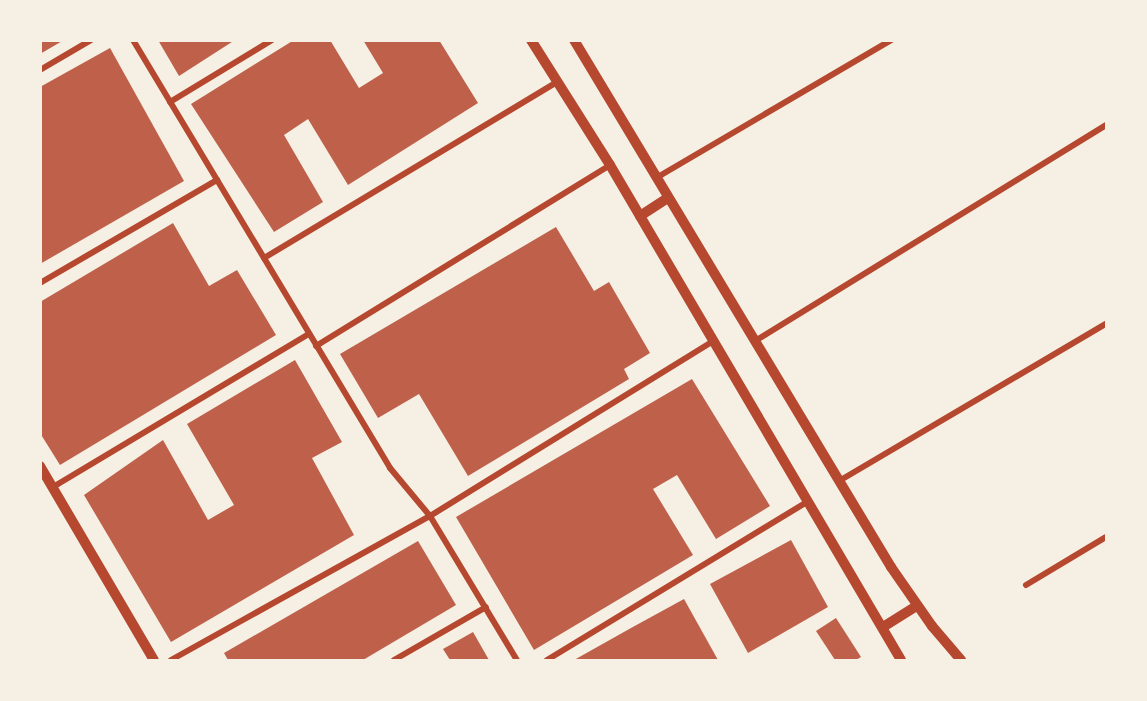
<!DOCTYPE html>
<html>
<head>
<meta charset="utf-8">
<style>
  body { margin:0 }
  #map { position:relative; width:1147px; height:701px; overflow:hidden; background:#f6efe4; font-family:"Sofia Sans Condensed",sans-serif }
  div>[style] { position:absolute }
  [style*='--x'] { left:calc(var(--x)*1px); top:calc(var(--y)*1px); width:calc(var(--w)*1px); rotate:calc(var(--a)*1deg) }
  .building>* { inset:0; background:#bf614a }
  .minor>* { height:6px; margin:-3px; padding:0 3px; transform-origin:3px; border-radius:3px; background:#b5482f }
  .tertiary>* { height:10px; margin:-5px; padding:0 5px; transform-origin:5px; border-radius:5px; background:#b5482f }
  span { translate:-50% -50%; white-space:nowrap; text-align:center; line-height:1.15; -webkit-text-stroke:6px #f6efe4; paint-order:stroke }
  .frame { position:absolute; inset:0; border:42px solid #f6efe4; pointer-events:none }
</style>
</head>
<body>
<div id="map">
  <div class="building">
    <i style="clip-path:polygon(40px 40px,64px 40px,40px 54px)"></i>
    <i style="clip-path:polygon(158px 40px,235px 40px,179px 76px)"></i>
    <i style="clip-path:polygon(294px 40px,330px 40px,359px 88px,383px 73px,363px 40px,439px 40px,478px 103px,348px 185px,308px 119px,284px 135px,323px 202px,274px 232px,191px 104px)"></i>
    <i style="clip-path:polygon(110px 48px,184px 181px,40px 264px,40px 87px)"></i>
    <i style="clip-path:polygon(173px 223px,209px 286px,237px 270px,276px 335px,60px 465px,40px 433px,40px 302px)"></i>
    <i style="clip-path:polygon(556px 227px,594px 291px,609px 282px,650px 353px,624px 369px,629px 379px,468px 476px,419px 394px,378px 418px,340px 354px)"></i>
    <i style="clip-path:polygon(295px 360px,342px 442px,312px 458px,354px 535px,171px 642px,84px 495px,163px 440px,208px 520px,234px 505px,187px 424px)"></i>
    <i style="clip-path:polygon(692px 379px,770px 506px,716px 539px,677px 475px,653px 489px,693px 555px,534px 650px,456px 517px)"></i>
    <i style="clip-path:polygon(791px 540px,828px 607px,748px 653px,710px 584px)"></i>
    <i style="clip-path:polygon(418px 541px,456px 605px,363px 660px,228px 660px,224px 653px)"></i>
    <i style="clip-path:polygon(684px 599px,718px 660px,574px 660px,631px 628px)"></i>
    <i style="clip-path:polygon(836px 618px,861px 657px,856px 660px,835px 660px,816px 631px)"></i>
    <i style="clip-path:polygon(473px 632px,489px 660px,450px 660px,443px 649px)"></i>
  </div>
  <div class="minor">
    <i style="--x:133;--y:40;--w:499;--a:59"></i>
    <i style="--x:390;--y:468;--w:62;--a:50.2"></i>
    <i style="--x:430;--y:516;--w:168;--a:58.9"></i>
    <i style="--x:40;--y:70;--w:59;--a:-30.5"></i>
    <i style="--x:170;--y:102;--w:119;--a:-31.3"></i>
    <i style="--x:656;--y:178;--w:273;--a:-30.4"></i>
    <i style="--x:264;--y:258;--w:343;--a:-31"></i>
    <i style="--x:40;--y:283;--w:205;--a:-30.2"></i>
    <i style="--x:755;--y:341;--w:412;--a:-31.6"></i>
    <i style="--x:316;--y:346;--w:345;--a:-31.6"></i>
    <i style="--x:839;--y:481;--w:310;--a:-30.5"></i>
    <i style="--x:53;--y:487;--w:298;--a:-30.9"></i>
    <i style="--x:1026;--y:585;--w:93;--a:-31"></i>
    <i style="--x:171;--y:660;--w:296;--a:-29.1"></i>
    <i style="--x:430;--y:516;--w:333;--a:-31.7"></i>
    <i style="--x:394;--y:660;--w:106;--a:-29.9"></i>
    <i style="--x:547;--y:660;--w:306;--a:-31.3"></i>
  </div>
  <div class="tertiary">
    <i style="--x:531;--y:40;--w:148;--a:57.7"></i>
    <i style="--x:610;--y:165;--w:574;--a:59.55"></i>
    <i style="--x:574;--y:40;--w:615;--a:58.97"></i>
    <i style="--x:891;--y:567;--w:72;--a:55.2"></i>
    <i style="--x:932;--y:626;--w:45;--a:49.5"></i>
    <i style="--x:640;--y:216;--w:33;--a:-33"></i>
    <i style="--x:40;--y:466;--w:225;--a:59.6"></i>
    <i style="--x:883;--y:627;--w:40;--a:-32"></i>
  </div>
  <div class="frame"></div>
</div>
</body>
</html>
